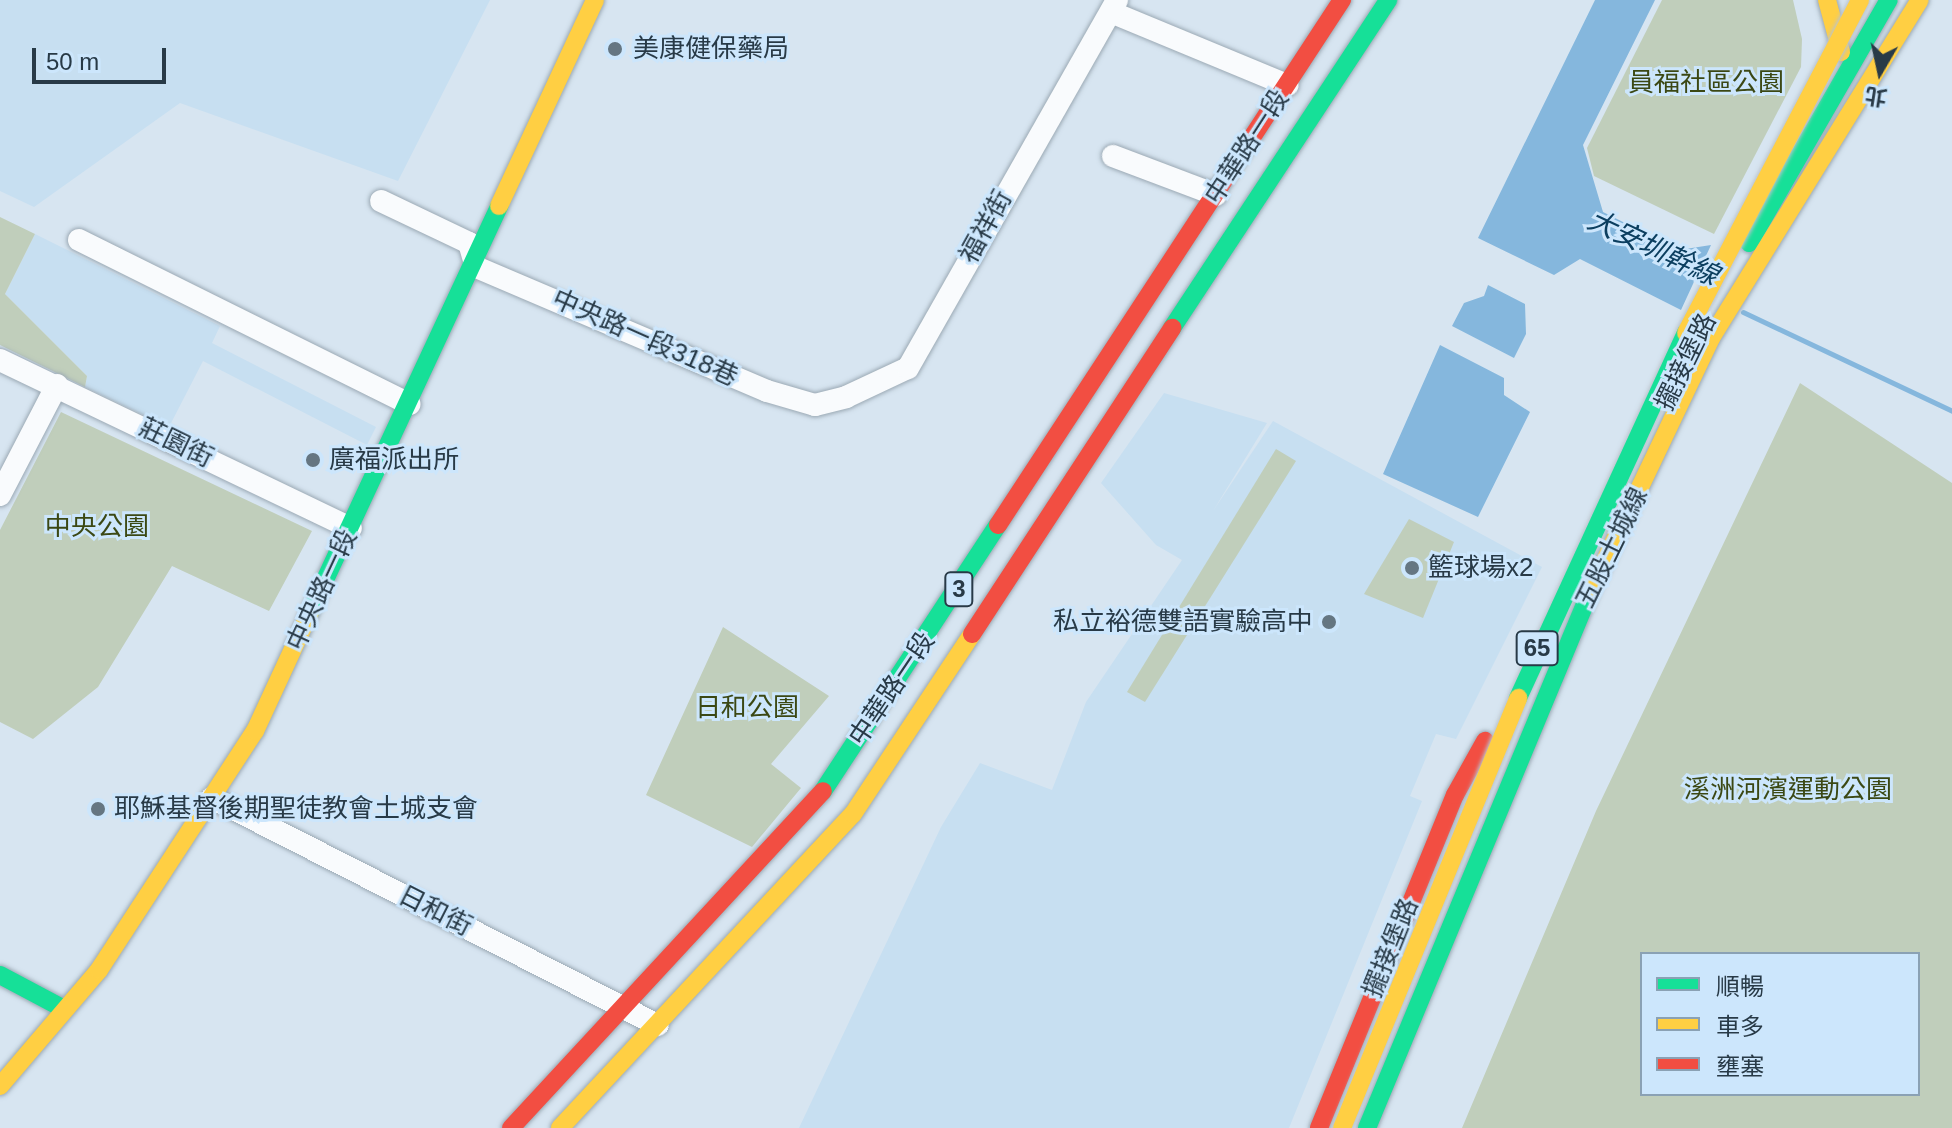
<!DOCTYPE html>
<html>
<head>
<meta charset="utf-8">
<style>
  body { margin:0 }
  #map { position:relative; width:1952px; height:1128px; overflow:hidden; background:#d7e5f1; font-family:Arial,"Noto Sans TC",sans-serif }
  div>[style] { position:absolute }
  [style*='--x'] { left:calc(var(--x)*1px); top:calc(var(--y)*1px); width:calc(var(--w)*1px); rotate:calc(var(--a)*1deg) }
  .built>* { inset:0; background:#c7dff1 }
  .green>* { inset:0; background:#c0cebb }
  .water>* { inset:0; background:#85b7dd }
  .stream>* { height:5px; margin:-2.5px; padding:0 2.5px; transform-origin:2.5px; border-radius:2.5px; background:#85b7dd }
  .roads { filter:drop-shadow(0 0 2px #9ba9b4) drop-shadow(0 0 2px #9ba9b4) }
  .street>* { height:22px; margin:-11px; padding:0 11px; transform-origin:11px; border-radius:11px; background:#f9fbfd }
  .fast>* { height:18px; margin:-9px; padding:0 9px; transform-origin:9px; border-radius:9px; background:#16e098 }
  .slow>* { height:18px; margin:-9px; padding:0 9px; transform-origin:9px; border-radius:9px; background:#ffcf43 }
  .jam>* { height:18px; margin:-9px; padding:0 9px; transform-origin:9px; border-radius:9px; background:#f24e42 }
  .bridges { filter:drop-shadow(0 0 2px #bac3cb) drop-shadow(0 0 2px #bac3cb) }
  .fast-bridge>* { height:18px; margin:-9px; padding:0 9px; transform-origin:9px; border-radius:9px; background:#16e098 }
  .slow-bridge>* { height:18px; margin:-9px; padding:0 9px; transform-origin:9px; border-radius:9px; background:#ffcf43 }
  .dots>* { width:22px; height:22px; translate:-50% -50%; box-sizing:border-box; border:4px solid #cce6fc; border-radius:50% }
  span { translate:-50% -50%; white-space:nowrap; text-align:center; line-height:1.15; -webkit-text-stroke:6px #cce6fc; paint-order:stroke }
  .shield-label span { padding:2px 6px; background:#cce6fc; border:2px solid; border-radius:6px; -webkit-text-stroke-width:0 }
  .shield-label { font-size:24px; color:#283a47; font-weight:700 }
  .poi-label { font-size:26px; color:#283a47 }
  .left { translate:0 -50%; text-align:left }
  .right { translate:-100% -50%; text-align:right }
  .park-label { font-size:26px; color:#3b4814 }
  .street-label { font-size:26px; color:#283a47 }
  .water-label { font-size:28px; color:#0c3f60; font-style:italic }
  .legend { position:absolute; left:1640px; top:952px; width:280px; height:144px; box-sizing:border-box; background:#cce6fc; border:2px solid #8aa1b4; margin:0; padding:10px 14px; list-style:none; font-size:24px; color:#283a47 }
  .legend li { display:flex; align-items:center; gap:16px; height:40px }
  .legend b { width:40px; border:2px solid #8aa1b4 }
  .north { position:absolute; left:1840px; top:32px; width:80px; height:80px; -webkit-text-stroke:6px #cce6fc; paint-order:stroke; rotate:189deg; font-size:22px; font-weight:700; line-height:32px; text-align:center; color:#283a47 }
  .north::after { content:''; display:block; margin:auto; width:28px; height:36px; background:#283a47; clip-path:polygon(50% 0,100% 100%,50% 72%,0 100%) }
  .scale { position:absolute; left:32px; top:48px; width:134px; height:36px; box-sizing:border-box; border:4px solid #283a47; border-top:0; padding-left:10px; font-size:24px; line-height:28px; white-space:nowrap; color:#283a47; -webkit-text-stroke:6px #cce6fc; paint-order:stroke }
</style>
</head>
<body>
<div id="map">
  <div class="built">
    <i style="clip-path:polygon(0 0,490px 0,398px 181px,180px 103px,34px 207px,0 191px)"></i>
    <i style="clip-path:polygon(35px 234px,220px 326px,212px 343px,376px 427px,367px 445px,203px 361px,169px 427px,85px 387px,87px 376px,5px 294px)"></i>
    <i style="clip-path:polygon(1164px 393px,1267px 423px,1213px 511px,1273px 421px,1542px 567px,1456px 739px,1436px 734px,1410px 796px,1422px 801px,1289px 1128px,799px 1128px,941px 827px,980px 763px,1052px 790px,1086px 702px,1182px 560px,1156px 545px,1101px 483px)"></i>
  </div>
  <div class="green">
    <i style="clip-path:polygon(1662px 0,1793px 0,1802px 39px,1801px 67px,1714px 234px,1594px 176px,1587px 148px)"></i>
    <i style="clip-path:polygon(0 217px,35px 234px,5px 294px,87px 376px,85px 387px,0 345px)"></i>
    <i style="clip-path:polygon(evenodd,1800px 383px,1952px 483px,1952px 1128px,1462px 1128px,1596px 811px,1800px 383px,1642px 954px,1918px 954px,1918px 1094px,1642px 1094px,1642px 954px)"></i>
    <i style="clip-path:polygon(61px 412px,312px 531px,269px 611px,172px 566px,98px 687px,33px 739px,0 722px,0 530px)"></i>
    <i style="clip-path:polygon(1276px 449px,1296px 461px,1145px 702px,1127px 692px)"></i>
    <i style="clip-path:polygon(1409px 519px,1454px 542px,1423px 618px,1364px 594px)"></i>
    <i style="clip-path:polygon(723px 627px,829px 696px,771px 764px,801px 788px,752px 847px,646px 795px)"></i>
  </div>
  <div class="water">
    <i style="clip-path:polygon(1595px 0,1655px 0,1583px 145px,1603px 212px,1679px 250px,1711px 245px,1681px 310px,1580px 259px,1554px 275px,1478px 238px)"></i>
    <i style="clip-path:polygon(1488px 285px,1525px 304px,1526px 334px,1514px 358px,1452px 326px,1464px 303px,1484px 296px)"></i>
    <i style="clip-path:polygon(1440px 345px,1504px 378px,1504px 395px,1530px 412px,1478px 517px,1383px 474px)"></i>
  </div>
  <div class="stream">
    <i style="--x:1743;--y:312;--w:231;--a:25.3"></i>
  </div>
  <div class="roads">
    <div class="street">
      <i style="--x:1111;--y:12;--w:191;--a:22.5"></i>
      <i style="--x:1113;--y:156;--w:110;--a:20.7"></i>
      <i style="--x:381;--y:201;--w:98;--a:25.5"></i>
      <i style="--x:469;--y:243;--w:25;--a:74"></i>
      <i style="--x:476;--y:267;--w:316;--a:23.1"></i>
      <i style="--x:767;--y:391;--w:50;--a:16.3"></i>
      <i style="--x:815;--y:405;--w:32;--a:-14"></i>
      <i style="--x:846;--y:397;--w:68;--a:-25.1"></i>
      <i style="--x:908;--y:368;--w:423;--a:-60.4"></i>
      <i style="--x:79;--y:240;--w:369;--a:26.4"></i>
      <i style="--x:0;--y:360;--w:389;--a:25.6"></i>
      <i style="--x:0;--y:495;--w:124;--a:-62.6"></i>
      <i style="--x:212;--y:798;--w:500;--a:27"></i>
    </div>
    <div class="fast">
      <i style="--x:1749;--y:243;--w:280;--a:-60.1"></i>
      <i style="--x:1172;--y:328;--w:393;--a:-56.6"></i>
      <i style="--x:310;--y:612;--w:448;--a:-65"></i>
      <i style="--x:823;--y:791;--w:318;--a:-56.7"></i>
      <i style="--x:0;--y:975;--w:72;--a:28"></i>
      <i style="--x:1367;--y:1128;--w:581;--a:-67.41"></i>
    </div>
    <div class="slow">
      <i style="--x:1827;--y:0;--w:54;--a:74.9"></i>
      <i style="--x:499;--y:206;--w:227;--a:-65"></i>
      <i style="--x:1590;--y:592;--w:281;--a:-64.5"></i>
      <i style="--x:1711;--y:338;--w:397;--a:-58.3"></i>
      <i style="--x:0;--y:1086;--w:153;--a:-49.5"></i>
      <i style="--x:99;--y:970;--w:285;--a:-56.9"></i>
      <i style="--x:255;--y:731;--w:131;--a:-65.2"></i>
      <i style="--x:560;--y:1128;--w:429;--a:-47"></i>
      <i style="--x:853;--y:814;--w:216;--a:-56.5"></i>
    </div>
    <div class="jam">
      <i style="--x:998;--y:525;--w:628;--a:-56.77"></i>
      <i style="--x:972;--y:634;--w:366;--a:-56.8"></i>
      <i style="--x:511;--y:1128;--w:459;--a:-47.2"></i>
      <i style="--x:1319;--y:1128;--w:360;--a:-67.8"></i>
      <i style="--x:1455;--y:795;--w:62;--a:-60.9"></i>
    </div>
  </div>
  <div class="bridges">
    <div class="fast-bridge">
      <i style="--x:1518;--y:698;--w:402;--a:-65.3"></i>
    </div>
    <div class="slow-bridge">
      <i style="--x:1686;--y:333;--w:376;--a:-62.4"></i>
      <i style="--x:1342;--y:1128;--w:465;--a:-67.7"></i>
    </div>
  </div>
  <div class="dots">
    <i style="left:615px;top:49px;background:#657682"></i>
    <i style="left:313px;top:460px;background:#657682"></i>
    <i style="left:1412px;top:568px;background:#657682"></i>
    <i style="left:1329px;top:622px;background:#657682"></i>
    <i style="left:98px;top:809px;background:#657682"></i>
  </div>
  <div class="shield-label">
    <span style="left:959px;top:589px">3</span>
    <span style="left:1537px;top:648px">65</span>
  </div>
  <div class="poi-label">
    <span class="left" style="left:633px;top:49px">美康健保藥局</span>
    <span class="left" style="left:329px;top:460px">廣福派出所</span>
    <span class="left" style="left:1428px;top:568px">籃球場x2</span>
    <span class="right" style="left:1313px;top:622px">私立裕德雙語實驗高中</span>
    <span class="left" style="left:114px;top:809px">耶穌基督後期聖徒教會土城支會</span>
  </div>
  <div class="park-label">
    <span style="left:1706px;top:83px">員福社區公園</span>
    <span style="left:97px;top:527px">中央公園</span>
    <span style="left:747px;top:708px">日和公園</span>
    <span style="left:1788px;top:790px">溪洲河濱運動公園</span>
  </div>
  <div class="street-label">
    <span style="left:1247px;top:147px;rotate:-57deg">中華路一段</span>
    <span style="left:986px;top:227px;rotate:-61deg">福祥街</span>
    <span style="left:645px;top:338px;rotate:24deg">中央路一段318巷</span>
    <span style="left:1686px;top:362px;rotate:-64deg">擺接堡路</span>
    <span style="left:176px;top:443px;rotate:26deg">莊園街</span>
    <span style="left:1612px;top:548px;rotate:-64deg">五股土城線</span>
    <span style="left:322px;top:590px;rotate:-65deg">中央路一段</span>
    <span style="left:892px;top:689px;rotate:-56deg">中華路一段</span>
    <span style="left:435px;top:911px;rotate:27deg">日和街</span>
    <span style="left:1391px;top:948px;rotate:-68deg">擺接堡路</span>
  </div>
  <div class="water-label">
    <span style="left:1653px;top:248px;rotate:25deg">大安圳幹線</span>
  </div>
  <ul class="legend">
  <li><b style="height:10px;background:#16e098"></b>順暢</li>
  <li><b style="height:10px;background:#ffcf43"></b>車多</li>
  <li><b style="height:10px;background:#f24e42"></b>壅塞</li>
  </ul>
  <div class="north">北</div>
  <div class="scale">50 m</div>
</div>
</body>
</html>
